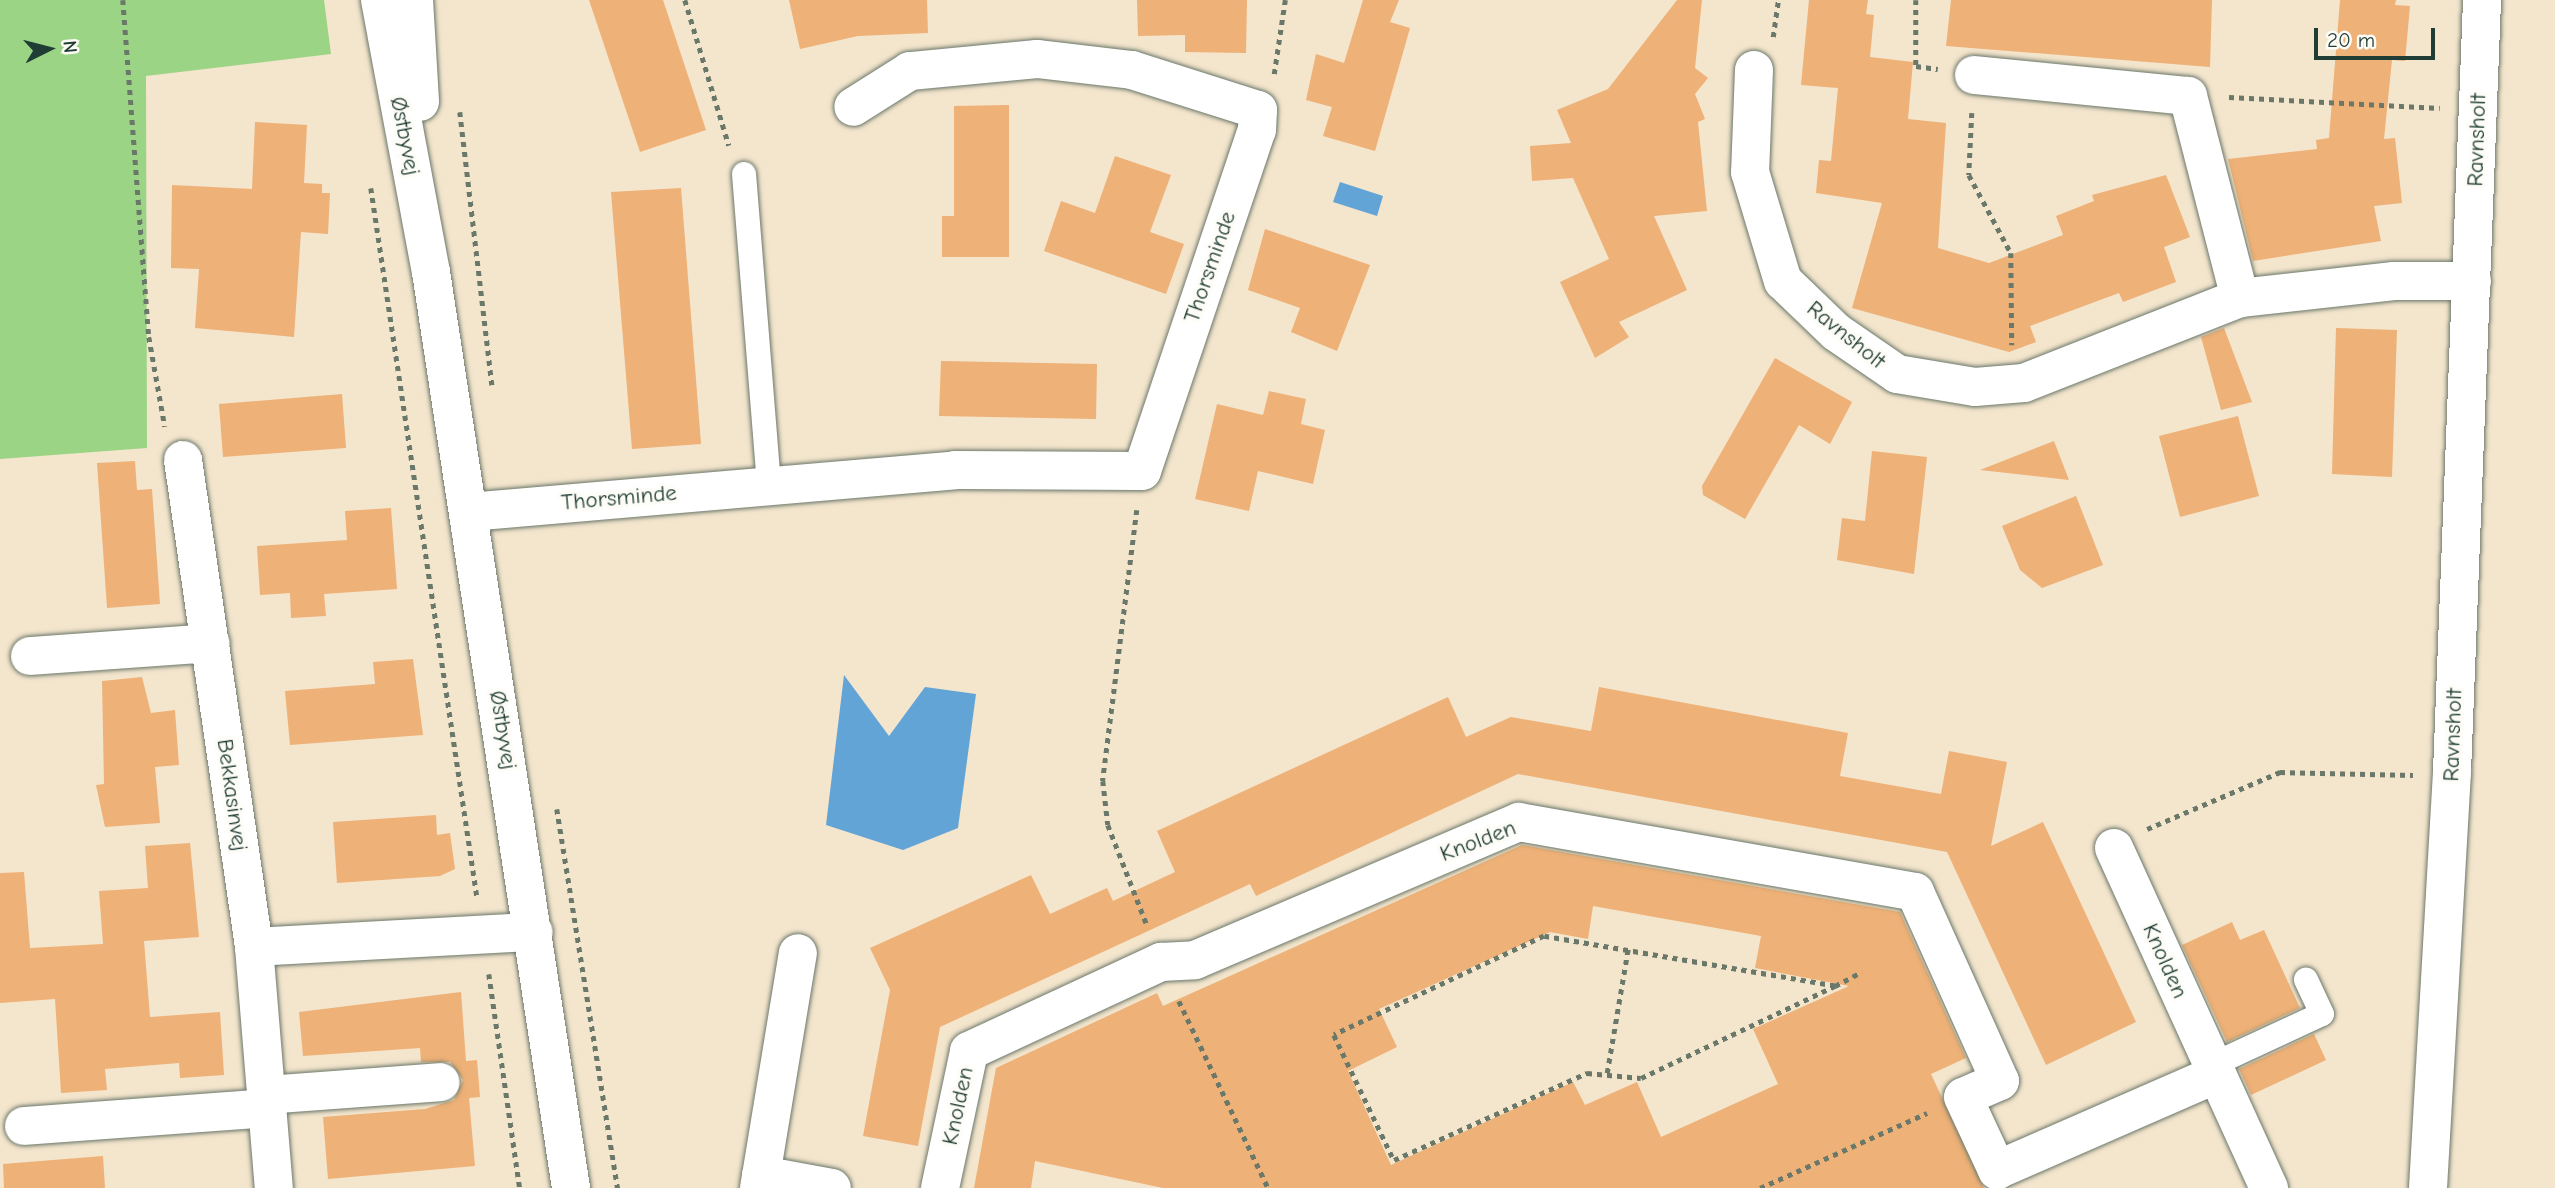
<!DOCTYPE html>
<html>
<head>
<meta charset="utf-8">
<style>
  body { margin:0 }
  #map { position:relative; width:2555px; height:1188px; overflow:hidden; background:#f4e5cd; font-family:"Comic Neue",sans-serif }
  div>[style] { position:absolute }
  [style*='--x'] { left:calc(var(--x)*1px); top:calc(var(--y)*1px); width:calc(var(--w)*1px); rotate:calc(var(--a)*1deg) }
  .green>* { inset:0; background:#9cd486 }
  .water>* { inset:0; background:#63a4d6 }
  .building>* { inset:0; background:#eeb177 }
  .path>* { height:4.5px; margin-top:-2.25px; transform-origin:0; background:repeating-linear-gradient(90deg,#6a786a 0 5px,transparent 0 10px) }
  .roads { filter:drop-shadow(0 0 2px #6a786a) drop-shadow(0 0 2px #6a786a) }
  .lane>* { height:24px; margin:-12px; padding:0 12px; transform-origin:12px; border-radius:12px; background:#fff }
  .street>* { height:38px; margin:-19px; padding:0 19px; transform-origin:19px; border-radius:19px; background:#fff }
  .secondary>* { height:38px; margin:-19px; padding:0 19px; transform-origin:19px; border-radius:19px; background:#fff }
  span { translate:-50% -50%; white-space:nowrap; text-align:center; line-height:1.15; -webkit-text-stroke:7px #fdfcf7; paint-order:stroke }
  .street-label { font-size:23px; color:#1f3d34 }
  .north { position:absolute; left:14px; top:14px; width:70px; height:70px; -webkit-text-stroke:5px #fdfcf7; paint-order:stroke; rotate:84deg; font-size:19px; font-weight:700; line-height:28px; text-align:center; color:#1f3d34 }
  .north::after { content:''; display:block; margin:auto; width:24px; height:32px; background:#1f3d34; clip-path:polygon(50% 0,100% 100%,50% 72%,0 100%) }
  .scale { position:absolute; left:2314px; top:28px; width:121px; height:32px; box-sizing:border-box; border:4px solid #1f3d34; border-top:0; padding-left:9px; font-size:21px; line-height:24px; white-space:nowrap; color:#1f3d34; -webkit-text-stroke:5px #fdfcf7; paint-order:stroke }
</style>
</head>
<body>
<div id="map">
  <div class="green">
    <i style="clip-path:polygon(0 0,324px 0,331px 54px,146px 76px,147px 448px,0 459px)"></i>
  </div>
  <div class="water">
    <i style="clip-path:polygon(1340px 182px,1383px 196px,1377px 216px,1333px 202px)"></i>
    <i style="clip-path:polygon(844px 675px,889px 736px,925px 687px,976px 694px,958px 828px,903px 850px,826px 825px)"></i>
  </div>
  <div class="building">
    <i style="clip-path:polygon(589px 0,663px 0,706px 130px,640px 152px)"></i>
    <i style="clip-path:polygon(789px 0,927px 0,928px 33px,858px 36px,800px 49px)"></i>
    <i style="clip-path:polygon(1137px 0,1247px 0,1246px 53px,1185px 52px,1185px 35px,1138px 36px)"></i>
    <i style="clip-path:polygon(1363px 0,1399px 0,1390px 22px,1410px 28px,1375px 151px,1323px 136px,1332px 107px,1306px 100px,1316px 54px,1344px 63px)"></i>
    <i style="clip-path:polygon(1677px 0,1702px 0,1695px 68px,1708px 78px,1695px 94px,1705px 119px,1698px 122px,1707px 211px,1654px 216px,1687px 290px,1619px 322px,1629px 337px,1595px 358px,1560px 282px,1609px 259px,1573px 178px,1532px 181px,1530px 146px,1571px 143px,1557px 110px,1608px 89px)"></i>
    <i style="clip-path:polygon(1809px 0,1868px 0,1866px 14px,1874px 15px,1870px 57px,1913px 62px,1908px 119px,1946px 123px,1938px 248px,1989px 263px,2063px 235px,2056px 216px,2094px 201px,2092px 195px,2166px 175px,2190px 237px,2164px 247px,2176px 282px,2123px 302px,2119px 293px,2030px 326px,2036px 342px,2009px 352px,1852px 308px,1882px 203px,1816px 193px,1819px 160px,1831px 161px,1838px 88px,1801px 85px)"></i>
    <i style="clip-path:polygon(1951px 0,2212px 0,2210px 67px,1946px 46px)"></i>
    <i style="clip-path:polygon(2340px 0,2396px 0,2395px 5px,2410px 6px,2405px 61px,2392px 60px,2384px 139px,2395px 138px,2402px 203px,2374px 206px,2381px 241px,2253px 261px,2228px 159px,2317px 149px,2316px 140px,2329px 138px)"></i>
    <i style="clip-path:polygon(1009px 105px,1009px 257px,942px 257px,942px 216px,954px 216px,954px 106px)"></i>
    <i style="clip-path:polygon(255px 122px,307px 125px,304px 183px,322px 184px,322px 193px,330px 193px,328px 234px,301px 232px,294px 337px,195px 328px,199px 269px,171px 268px,172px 185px,252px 189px)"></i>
    <i style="clip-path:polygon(1115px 156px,1171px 175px,1150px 232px,1184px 244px,1166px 294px,1044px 251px,1061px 201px,1095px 213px)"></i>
    <i style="clip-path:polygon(681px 188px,701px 444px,632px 449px,611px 192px)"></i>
    <i style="clip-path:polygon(1265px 229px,1370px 265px,1337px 351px,1291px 332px,1300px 308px,1248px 290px)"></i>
    <i style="clip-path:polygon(2224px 328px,2252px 402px,2221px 410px,2201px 337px)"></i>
    <i style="clip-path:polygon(2336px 328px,2397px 330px,2392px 477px,2332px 474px)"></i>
    <i style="clip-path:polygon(1775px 358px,1852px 402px,1830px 444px,1799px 425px,1745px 519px,1703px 495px,1702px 486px)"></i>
    <i style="clip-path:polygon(941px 361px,1097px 364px,1096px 419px,939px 416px)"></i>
    <i style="clip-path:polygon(1269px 391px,1306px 399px,1301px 424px,1325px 430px,1313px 484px,1258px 471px,1249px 511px,1195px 499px,1217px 404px,1263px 415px)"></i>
    <i style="clip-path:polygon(342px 394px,346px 448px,223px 457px,219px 404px)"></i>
    <i style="clip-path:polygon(2238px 416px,2259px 496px,2180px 517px,2159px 436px)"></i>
    <i style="clip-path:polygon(2054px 441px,2069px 480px,1980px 470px)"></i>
    <i style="clip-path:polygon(1872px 451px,1927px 457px,1914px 574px,1837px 560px,1842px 518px,1865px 521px)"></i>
    <i style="clip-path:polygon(135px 461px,137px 490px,152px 489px,160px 604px,107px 608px,97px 463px)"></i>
    <i style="clip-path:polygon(2076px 496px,2103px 565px,2042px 588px,2020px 570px,2002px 526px)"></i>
    <i style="clip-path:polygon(391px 508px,397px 589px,324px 594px,326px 616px,291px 618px,290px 593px,260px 595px,257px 546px,347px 540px,345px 511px)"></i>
    <i style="clip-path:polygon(413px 659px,423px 735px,290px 745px,285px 691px,375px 684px,373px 662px)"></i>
    <i style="clip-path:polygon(142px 677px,151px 713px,175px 710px,179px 765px,155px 767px,160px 823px,105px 827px,96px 785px,104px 784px,102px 681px)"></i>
    <i style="clip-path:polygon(1599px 687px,1848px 733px,1840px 776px,1941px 794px,1949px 751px,2007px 762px,1991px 846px,2043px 822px,2136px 1022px,2046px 1065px,1947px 852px,1518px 774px,1256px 896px,1250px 884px,940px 1027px,918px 1146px,863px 1136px,890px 990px,870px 948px,1031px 875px,1050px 914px,1107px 888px,1113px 901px,1175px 872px,1157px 831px,1448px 697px,1466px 737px,1511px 717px,1591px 731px)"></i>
    <i style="clip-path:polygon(436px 815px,437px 835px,450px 833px,455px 869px,440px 876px,337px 883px,333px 822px)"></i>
    <i style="clip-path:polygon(190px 843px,199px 937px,144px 941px,150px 1017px,220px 1012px,224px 1075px,180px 1078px,179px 1063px,105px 1069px,107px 1090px,61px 1093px,55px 999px,0 1003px,0 873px,24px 872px,30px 948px,103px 944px,99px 891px,148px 888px,145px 846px)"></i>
    <i style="clip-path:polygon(evenodd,1522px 845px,1900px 912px,1966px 1058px,1931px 1074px,1984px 1188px,1163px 1188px,1035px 1161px,1031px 1188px,974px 1188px,996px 1068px,1157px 993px,1163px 1006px,1522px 845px,1593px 906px,1761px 936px,1755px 968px,1849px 986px,1753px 1029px,1778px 1084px,1661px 1137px,1637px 1082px,1585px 1105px,1573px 1082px,1391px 1165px,1348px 1071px,1397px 1047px,1379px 1009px,1550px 932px,1588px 939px,1593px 906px)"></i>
    <i style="clip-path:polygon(2232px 922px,2240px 940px,2264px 930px,2300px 1008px,2227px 1042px,2182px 945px)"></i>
    <i style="clip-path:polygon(461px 992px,466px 1061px,477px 1060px,480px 1097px,469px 1098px,475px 1166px,328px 1179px,323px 1117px,425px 1109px,454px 1100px,463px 1080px,450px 1062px,421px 1062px,420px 1048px,303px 1056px,299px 1012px)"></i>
    <i style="clip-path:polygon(2314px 1034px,2326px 1060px,2251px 1095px,2239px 1069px)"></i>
    <i style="clip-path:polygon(103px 1156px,105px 1188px,4px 1188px,3px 1164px)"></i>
  </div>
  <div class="path">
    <i style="--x:123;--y:0;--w:338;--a:85.6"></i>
    <i style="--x:149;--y:337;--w:91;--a:79.9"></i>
    <i style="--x:685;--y:0;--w:152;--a:73.2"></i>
    <i style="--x:1916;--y:0;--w:66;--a:90"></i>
    <i style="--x:1916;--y:66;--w:22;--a:8"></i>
    <i style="--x:1773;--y:37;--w:37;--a:-82"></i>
    <i style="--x:1274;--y:74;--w:75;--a:-81.5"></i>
    <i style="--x:2229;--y:97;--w:211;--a:3"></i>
    <i style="--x:460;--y:112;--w:275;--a:83.3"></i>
    <i style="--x:1972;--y:113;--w:62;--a:92.8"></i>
    <i style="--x:1969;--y:175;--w:89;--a:61.7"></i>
    <i style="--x:2011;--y:253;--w:92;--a:89.4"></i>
    <i style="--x:371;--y:188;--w:716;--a:81.49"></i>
    <i style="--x:1137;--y:510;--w:273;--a:97.2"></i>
    <i style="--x:1103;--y:781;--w:44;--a:83.5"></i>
    <i style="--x:1108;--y:825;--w:107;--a:68.7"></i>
    <i style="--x:557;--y:809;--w:384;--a:80.9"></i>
    <i style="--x:2147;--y:829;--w:145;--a:-23.2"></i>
    <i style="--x:2280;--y:772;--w:133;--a:1.3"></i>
    <i style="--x:489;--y:974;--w:216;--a:81.8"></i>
    <i style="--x:1835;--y:986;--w:295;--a:-170.3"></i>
    <i style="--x:1544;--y:936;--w:232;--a:154.8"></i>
    <i style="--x:1334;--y:1035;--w:139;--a:64.4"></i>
    <i style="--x:1394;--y:1160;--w:212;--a:-24.3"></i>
    <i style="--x:1587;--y:1073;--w:54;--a:5.3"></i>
    <i style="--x:1641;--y:1078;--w:215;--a:-25.4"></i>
    <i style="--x:1835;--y:986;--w:30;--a:-28"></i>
    <i style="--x:1179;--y:1001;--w:207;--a:64.5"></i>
    <i style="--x:1607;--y:1073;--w:126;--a:-80.4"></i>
    <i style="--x:1760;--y:1188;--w:183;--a:-24.2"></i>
  </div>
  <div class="roads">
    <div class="lane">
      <i style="--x:744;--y:174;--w:310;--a:85.4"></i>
      <i style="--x:2212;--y:1065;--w:121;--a:-24.9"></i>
      <i style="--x:2322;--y:1014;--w:38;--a:-115"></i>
    </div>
    <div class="street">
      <i style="--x:1754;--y:70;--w:102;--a:92.2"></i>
      <i style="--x:1750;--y:172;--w:114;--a:73.2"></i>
      <i style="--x:1783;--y:281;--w:74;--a:43.9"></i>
      <i style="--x:1836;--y:332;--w:74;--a:34.5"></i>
      <i style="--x:1897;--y:374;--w:79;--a:9.5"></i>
      <i style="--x:1975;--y:387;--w:49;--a:-4.7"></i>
      <i style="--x:2024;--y:383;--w:232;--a:-21.5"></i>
      <i style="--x:2240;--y:298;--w:155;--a:-6.3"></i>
      <i style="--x:2394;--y:281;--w:78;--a:0"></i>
      <i style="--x:1974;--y:75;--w:215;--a:5.6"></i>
      <i style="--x:2188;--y:96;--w:209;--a:75.6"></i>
      <i style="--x:183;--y:460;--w:492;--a:81.7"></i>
      <i style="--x:254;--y:947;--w:242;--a:85.3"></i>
      <i style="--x:469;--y:512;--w:488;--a:-4.9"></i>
      <i style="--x:955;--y:470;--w:187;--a:0.3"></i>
      <i style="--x:1142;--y:471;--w:360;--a:-71.4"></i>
      <i style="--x:1257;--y:130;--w:20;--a:-87"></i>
      <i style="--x:1258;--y:110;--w:132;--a:-162.4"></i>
      <i style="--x:1132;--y:70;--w:96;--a:-173.4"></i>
      <i style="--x:1037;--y:59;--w:128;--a:174.6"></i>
      <i style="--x:910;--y:71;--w:67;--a:147.7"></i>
      <i style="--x:30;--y:656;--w:181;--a:-4.1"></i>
      <i style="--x:2114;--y:848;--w:374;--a:65.5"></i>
      <i style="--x:254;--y:947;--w:280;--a:-3.1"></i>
      <i style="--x:266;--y:1095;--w:175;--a:-4.2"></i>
      <i style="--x:24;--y:1126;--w:244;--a:-4.2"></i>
      <i style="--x:761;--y:1175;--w:72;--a:10.4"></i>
      <i style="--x:759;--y:1188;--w:238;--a:-80.6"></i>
      <i style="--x:940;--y:1188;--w:140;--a:-78"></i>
      <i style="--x:969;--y:1051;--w:212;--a:-24.9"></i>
      <i style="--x:1161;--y:962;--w:34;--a:-3"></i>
      <i style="--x:1195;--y:960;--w:352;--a:-23.1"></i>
      <i style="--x:1519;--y:822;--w:402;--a:10"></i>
      <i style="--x:1915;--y:892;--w:207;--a:65.8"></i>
      <i style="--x:2000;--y:1081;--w:40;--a:156.6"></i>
      <i style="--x:1963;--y:1097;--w:81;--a:65"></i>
      <i style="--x:1997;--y:1170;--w:240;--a:-23.6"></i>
      <i style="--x:2428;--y:1188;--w:417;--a:-86.7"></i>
      <i style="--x:2452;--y:772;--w:773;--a:-87.77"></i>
    </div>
    <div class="secondary">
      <i style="--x:380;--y:0;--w:277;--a:79.4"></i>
      <i style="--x:431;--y:272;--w:927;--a:81.31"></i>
      <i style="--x:414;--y:0;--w:102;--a:86.6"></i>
    </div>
  </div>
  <div class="street-label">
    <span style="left:405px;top:136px;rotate:79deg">Østbyvej</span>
    <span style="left:2477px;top:140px;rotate:-88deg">Ravnsholt</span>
    <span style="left:1210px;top:267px;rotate:-71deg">Thorsminde</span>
    <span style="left:1846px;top:335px;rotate:39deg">Ravnsholt</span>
    <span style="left:619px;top:498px;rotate:-5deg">Thorsminde</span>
    <span style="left:503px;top:730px;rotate:81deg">Østbyvej</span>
    <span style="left:2453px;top:735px;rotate:-88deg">Ravnsholt</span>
    <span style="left:232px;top:795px;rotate:82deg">Bekkasinvej</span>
    <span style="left:1478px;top:841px;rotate:-21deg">Knolden</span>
    <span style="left:2165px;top:961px;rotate:66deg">Knolden</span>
    <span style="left:958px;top:1106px;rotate:-78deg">Knolden</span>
  </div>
  <div class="north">N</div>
  <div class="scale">20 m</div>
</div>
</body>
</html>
